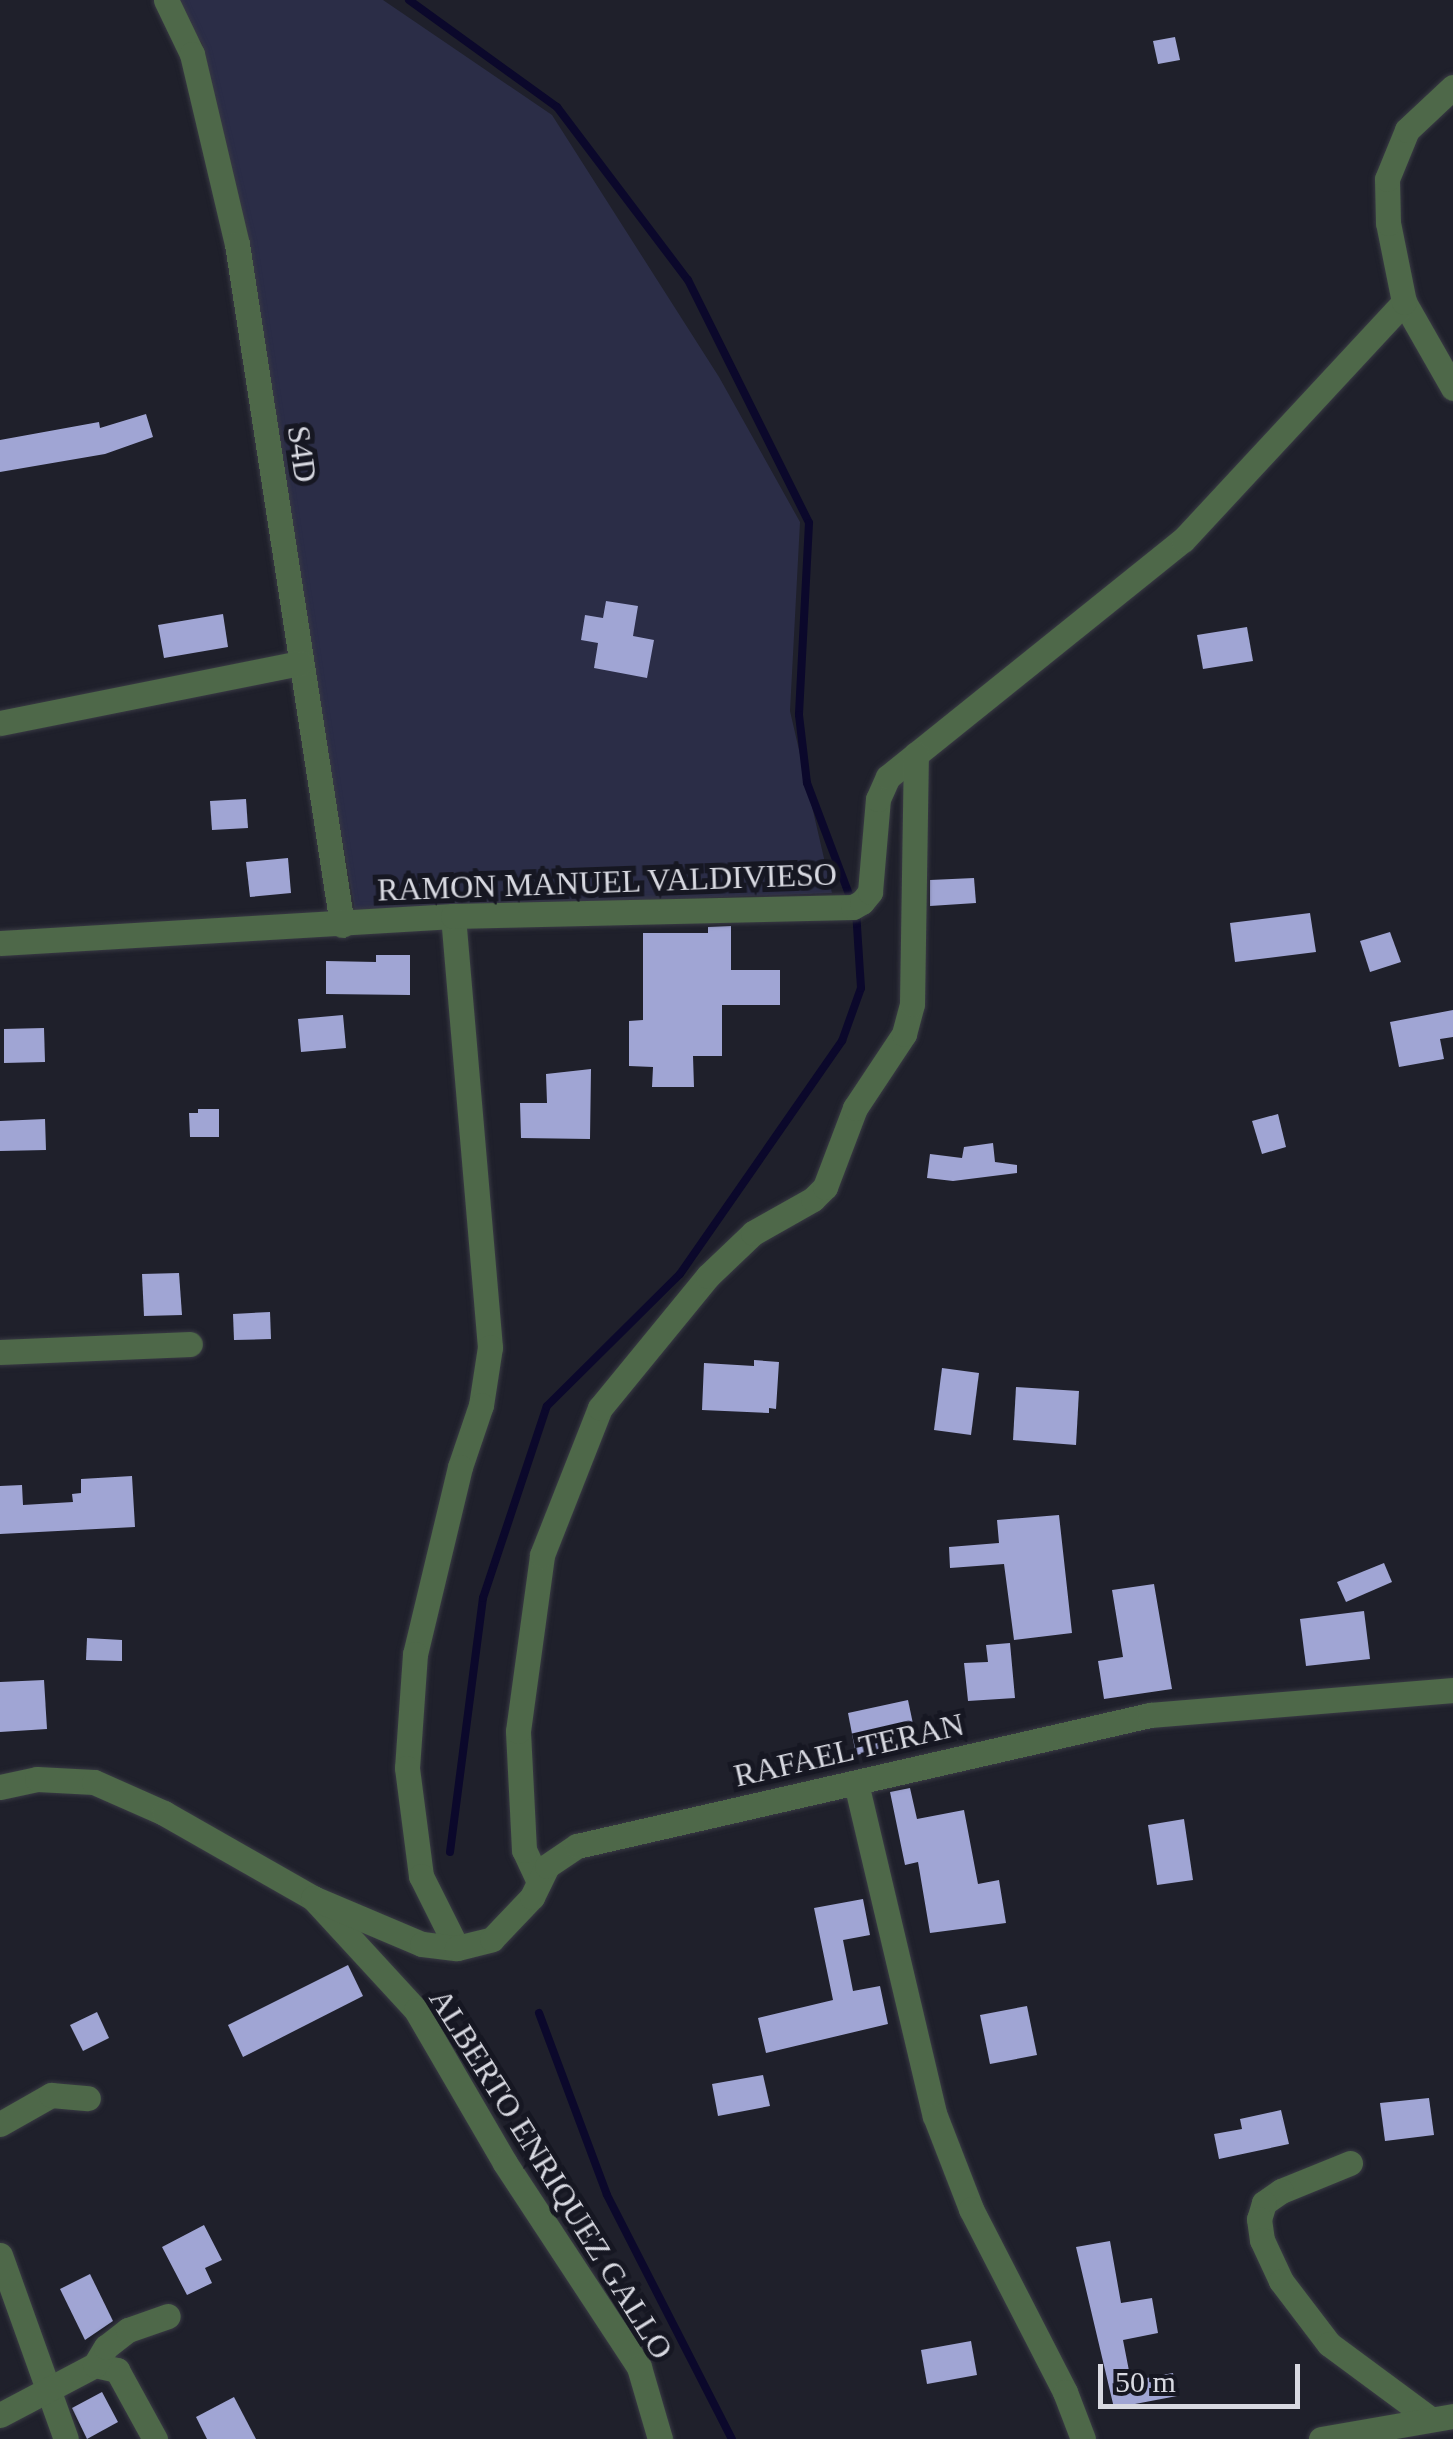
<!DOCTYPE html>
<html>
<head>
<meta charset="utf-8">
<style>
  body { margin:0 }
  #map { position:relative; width:1453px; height:2439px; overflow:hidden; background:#1f202b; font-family:Georgia,serif }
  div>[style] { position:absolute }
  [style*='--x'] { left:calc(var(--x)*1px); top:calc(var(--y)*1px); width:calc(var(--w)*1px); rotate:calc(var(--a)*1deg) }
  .green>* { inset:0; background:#2b2d47 }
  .stream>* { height:8px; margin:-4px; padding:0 4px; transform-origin:4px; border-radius:4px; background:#0b082b }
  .building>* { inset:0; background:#a0a5d4 }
  .roads { filter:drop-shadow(0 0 2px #393a44) drop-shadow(0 0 2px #393a44) }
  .minor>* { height:25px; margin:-12.5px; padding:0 12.5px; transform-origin:12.5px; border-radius:12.5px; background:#4e6849 }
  span { translate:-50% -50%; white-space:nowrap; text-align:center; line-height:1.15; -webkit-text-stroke:10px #161722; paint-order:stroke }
  .street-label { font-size:32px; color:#d8d9e1 }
  .scale { position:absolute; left:1098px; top:2364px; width:202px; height:45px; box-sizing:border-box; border:5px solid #d8d9e1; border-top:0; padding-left:12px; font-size:30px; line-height:35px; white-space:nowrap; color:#d8d9e1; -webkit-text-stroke:8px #161722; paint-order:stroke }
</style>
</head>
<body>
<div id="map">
  <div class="green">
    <i style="clip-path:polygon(167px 0,383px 0,552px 115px,719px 377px,800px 522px,790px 711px,832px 893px,355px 911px,202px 43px)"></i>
  </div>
  <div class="stream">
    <i style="--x:409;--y:0;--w:183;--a:35.9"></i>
    <i style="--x:557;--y:107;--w:217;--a:52.9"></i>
    <i style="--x:688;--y:280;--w:271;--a:63.5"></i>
    <i style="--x:809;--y:523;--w:192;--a:93"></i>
    <i style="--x:799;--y:715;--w:68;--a:83.3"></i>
    <i style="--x:807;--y:783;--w:127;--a:69.3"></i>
    <i style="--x:450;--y:1852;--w:256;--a:-82.6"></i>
    <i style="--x:483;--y:1598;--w:202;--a:-71.6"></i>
    <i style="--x:547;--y:1406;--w:187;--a:-44.8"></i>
    <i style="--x:680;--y:1274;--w:284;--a:-55.2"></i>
    <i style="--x:842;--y:1041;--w:56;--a:-70.3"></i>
    <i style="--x:861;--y:988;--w:77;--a:-93.7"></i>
    <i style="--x:539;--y:2013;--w:194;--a:69.5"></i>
    <i style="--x:607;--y:2195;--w:274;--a:62.9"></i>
  </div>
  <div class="building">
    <i style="clip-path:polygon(1175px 37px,1180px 60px,1158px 64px,1153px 41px)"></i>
    <i style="clip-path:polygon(146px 414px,153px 437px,105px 454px,0 472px,0 440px,99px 422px,100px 428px)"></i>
    <i style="clip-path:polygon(606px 601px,638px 606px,633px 636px,654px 640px,647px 678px,594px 668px,598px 643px,581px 640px,585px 615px,603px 618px)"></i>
    <i style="clip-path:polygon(223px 614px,228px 647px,164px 658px,158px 625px)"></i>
    <i style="clip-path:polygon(1247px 627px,1253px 661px,1203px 669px,1197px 635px)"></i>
    <i style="clip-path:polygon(246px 799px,248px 828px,212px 830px,210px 801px)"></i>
    <i style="clip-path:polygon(288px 858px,291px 893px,250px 897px,246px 862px)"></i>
    <i style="clip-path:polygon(974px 878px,976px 903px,930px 906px,930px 880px)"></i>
    <i style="clip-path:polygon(1310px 913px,1316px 952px,1235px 962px,1230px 923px)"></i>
    <i style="clip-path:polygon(731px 926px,731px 970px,780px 970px,780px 1005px,722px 1005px,722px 1056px,693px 1056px,694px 1087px,652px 1087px,653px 1067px,629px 1066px,629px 1021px,643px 1020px,643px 933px,708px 933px,708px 927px)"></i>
    <i style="clip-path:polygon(1390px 932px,1401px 962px,1370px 972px,1360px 941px)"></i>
    <i style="clip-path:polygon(376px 955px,410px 955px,410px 995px,326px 994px,326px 961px,376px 962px)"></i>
    <i style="clip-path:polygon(1453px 1010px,1453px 1037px,1440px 1039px,1444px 1059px,1399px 1067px,1390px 1022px)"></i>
    <i style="clip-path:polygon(343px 1015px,346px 1048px,301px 1052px,298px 1019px)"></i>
    <i style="clip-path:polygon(44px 1028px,45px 1062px,4px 1063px,4px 1029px)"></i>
    <i style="clip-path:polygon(591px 1069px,590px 1139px,521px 1138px,520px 1103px,547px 1103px,546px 1074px)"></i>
    <i style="clip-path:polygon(198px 1109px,219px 1109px,219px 1137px,190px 1137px,189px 1113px,198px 1113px)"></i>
    <i style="clip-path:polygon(1278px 1114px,1286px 1147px,1262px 1154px,1252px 1121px)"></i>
    <i style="clip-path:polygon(45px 1119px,46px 1150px,0 1151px,0 1121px)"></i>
    <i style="clip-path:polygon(993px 1143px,995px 1162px,1017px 1165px,1017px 1173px,953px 1181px,927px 1178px,930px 1154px,962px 1158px,964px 1147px)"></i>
    <i style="clip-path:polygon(179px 1273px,182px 1315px,144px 1316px,142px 1274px)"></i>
    <i style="clip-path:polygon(270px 1312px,271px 1339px,234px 1340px,233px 1314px)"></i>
    <i style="clip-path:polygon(754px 1360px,779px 1362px,776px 1409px,769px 1408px,769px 1413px,702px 1410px,704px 1363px,754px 1366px)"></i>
    <i style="clip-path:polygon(942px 1368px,979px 1373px,971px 1435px,934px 1430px)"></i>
    <i style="clip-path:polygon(1016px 1387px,1079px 1391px,1076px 1445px,1013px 1440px)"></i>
    <i style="clip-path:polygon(132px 1476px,135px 1527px,0 1534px,0 1486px,22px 1485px,23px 1505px,73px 1502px,72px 1494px,81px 1493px,81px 1479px)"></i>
    <i style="clip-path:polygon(1059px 1515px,1072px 1633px,1014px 1640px,1004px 1564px,950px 1568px,949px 1547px,999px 1543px,997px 1520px)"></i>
    <i style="clip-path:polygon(1384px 1563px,1392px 1582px,1346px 1602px,1337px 1582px)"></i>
    <i style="clip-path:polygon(1154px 1584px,1172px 1689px,1104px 1699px,1098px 1661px,1123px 1657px,1112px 1590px)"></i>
    <i style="clip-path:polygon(1364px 1611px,1370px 1659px,1306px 1666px,1300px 1619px)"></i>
    <i style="clip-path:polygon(87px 1638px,122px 1640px,122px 1661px,86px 1660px)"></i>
    <i style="clip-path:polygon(1010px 1643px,1015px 1698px,968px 1701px,964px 1663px,988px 1662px,986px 1645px)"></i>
    <i style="clip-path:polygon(44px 1680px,47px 1729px,0 1732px,0 1682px)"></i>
    <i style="clip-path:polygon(908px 1700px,917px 1743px,856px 1755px,848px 1713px)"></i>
    <i style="clip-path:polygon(910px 1788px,917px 1819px,964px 1810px,978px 1884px,999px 1880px,1006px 1923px,930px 1933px,918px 1862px,905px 1865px,890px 1792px)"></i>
    <i style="clip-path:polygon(1184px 1819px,1193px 1880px,1157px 1885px,1148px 1825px)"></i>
    <i style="clip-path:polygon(863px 1899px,870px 1935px,843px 1940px,853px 1991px,880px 1986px,888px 2024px,766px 2053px,758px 2018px,833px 2000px,814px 1908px)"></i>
    <i style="clip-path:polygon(348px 1965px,363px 1996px,243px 2057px,228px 2025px)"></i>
    <i style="clip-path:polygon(1027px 2006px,1037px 2055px,990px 2064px,980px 2015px)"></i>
    <i style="clip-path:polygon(97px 2012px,109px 2038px,83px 2051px,70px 2025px)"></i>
    <i style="clip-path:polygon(763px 2075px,770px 2106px,718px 2116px,712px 2084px)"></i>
    <i style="clip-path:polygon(1429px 2098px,1434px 2135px,1385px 2141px,1380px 2103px)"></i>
    <i style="clip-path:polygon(1281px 2110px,1289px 2144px,1219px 2159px,1214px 2134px,1242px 2129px,1240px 2119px)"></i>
    <i style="clip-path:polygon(204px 2225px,222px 2260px,205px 2268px,212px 2283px,187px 2295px,162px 2247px)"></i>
    <i style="clip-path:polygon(1110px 2241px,1121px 2303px,1152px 2298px,1158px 2333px,1123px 2340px,1131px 2381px,1173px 2373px,1177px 2396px,1114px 2408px,1076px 2247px)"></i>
    <i style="clip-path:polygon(90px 2274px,113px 2321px,85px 2340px,60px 2289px)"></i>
    <i style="clip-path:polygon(971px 2341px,977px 2375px,927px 2384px,921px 2350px)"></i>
    <i style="clip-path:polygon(102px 2392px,118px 2422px,87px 2439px,72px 2408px)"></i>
    <i style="clip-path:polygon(234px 2397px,256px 2439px,207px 2439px,196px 2417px)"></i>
  </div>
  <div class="roads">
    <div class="minor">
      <i style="--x:166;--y:0;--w:60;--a:64.3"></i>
      <i style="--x:192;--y:54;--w:195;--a:76.7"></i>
      <i style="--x:237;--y:244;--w:689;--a:81.23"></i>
      <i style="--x:1404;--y:302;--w:99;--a:60.3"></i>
      <i style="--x:0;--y:723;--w:306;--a:-11.3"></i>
      <i style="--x:453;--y:916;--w:433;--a:85.1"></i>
      <i style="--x:490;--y:1347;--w:59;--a:98.8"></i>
      <i style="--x:481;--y:1405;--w:65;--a:108.7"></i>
      <i style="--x:460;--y:1467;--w:192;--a:103.5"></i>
      <i style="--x:415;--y:1654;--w:114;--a:94"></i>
      <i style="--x:407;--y:1768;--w:109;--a:82.6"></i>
      <i style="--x:421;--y:1876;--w:80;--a:63.4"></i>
      <i style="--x:0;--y:943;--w:454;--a:-3.4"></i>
      <i style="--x:453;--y:916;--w:400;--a:-1.3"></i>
      <i style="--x:853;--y:907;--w:10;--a:-29"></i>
      <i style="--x:862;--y:902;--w:13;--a:-51"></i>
      <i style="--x:870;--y:892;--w:93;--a:-85.1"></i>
      <i style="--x:878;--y:799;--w:24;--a:-66"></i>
      <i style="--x:888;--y:777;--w:378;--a:-38.8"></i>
      <i style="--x:1183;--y:540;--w:325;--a:-47.1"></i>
      <i style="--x:1404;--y:302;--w:81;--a:-101.4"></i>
      <i style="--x:1388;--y:223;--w:44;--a:-91.3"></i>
      <i style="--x:1387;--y:179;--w:53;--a:-67.8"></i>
      <i style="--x:1407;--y:130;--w:63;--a:-43.1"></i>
      <i style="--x:0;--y:1352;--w:190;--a:-2.4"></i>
      <i style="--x:856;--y:1783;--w:342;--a:76.7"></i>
      <i style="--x:935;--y:2116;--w:100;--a:68.8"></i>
      <i style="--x:971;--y:2209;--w:206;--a:62.8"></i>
      <i style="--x:1065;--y:2392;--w:50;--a:69"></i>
      <i style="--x:0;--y:1787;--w:38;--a:-12"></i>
      <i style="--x:37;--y:1779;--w:57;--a:3"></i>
      <i style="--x:94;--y:1782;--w:77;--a:23.9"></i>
      <i style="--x:164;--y:1813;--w:172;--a:29.7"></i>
      <i style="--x:313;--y:1898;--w:152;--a:47.4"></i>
      <i style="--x:416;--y:2010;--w:177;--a:59.8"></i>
      <i style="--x:505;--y:2163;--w:244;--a:56.7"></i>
      <i style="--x:639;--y:2367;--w:75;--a:73.7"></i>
      <i style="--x:539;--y:1882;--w:35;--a:-115"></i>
      <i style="--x:524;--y:1850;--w:119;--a:-92.9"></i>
      <i style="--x:518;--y:1731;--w:178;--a:-82.2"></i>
      <i style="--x:542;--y:1555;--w:158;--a:-68.5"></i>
      <i style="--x:600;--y:1408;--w:171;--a:-50.7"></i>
      <i style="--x:708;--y:1276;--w:62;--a:-43.7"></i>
      <i style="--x:753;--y:1233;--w:69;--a:-29.5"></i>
      <i style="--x:813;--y:1199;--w:17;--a:-45"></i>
      <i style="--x:825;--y:1187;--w:85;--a:-69.2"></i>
      <i style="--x:855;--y:1108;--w:89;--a:-56.5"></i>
      <i style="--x:904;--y:1034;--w:31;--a:-75"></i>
      <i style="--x:912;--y:1004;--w:250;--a:-89.1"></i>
      <i style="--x:313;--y:1898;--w:118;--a:22.9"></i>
      <i style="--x:422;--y:1944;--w:35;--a:7"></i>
      <i style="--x:457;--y:1948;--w:36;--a:-14"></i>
      <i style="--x:492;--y:1939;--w:58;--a:-46.4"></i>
      <i style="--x:532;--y:1897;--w:34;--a:-64"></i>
      <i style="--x:547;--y:1866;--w:36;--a:-34"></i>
      <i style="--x:577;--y:1846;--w:588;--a:-12.88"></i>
      <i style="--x:1150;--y:1715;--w:304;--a:-4.7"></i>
      <i style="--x:0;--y:2124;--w:59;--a:-29.6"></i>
      <i style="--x:51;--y:2095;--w:37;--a:5"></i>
      <i style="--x:1350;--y:2163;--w:74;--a:157.9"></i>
      <i style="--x:1281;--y:2191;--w:21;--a:145"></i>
      <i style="--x:1264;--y:2203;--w:17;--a:107"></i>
      <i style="--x:1259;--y:2219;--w:21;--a:82"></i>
      <i style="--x:1262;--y:2240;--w:45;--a:65.1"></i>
      <i style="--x:1281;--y:2281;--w:79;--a:52.7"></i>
      <i style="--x:1329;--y:2344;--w:124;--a:36.5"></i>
      <i style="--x:0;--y:2255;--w:195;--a:70.3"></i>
      <i style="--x:95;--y:2365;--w:23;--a:13"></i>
      <i style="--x:117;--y:2370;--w:79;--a:61.2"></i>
      <i style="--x:0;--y:2415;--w:107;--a:-27.8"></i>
      <i style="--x:95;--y:2365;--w:21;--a:-59"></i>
      <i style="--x:106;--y:2347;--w:28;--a:-38"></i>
      <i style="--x:128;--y:2330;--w:42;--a:-19.3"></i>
      <i style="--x:1321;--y:2439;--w:134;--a:-9.9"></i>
    </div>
  </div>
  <div class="street-label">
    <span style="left:302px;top:454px;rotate:82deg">S4D</span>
    <span style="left:607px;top:882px;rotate:-2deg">RAMON MANUEL VALDIVIESO</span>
    <span style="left:849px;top:1750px;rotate:-13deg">RAFAEL TERAN</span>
    <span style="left:551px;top:2174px;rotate:58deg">ALBERTO ENRIQUEZ GALLO</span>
  </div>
  <div class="scale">50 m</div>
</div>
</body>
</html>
